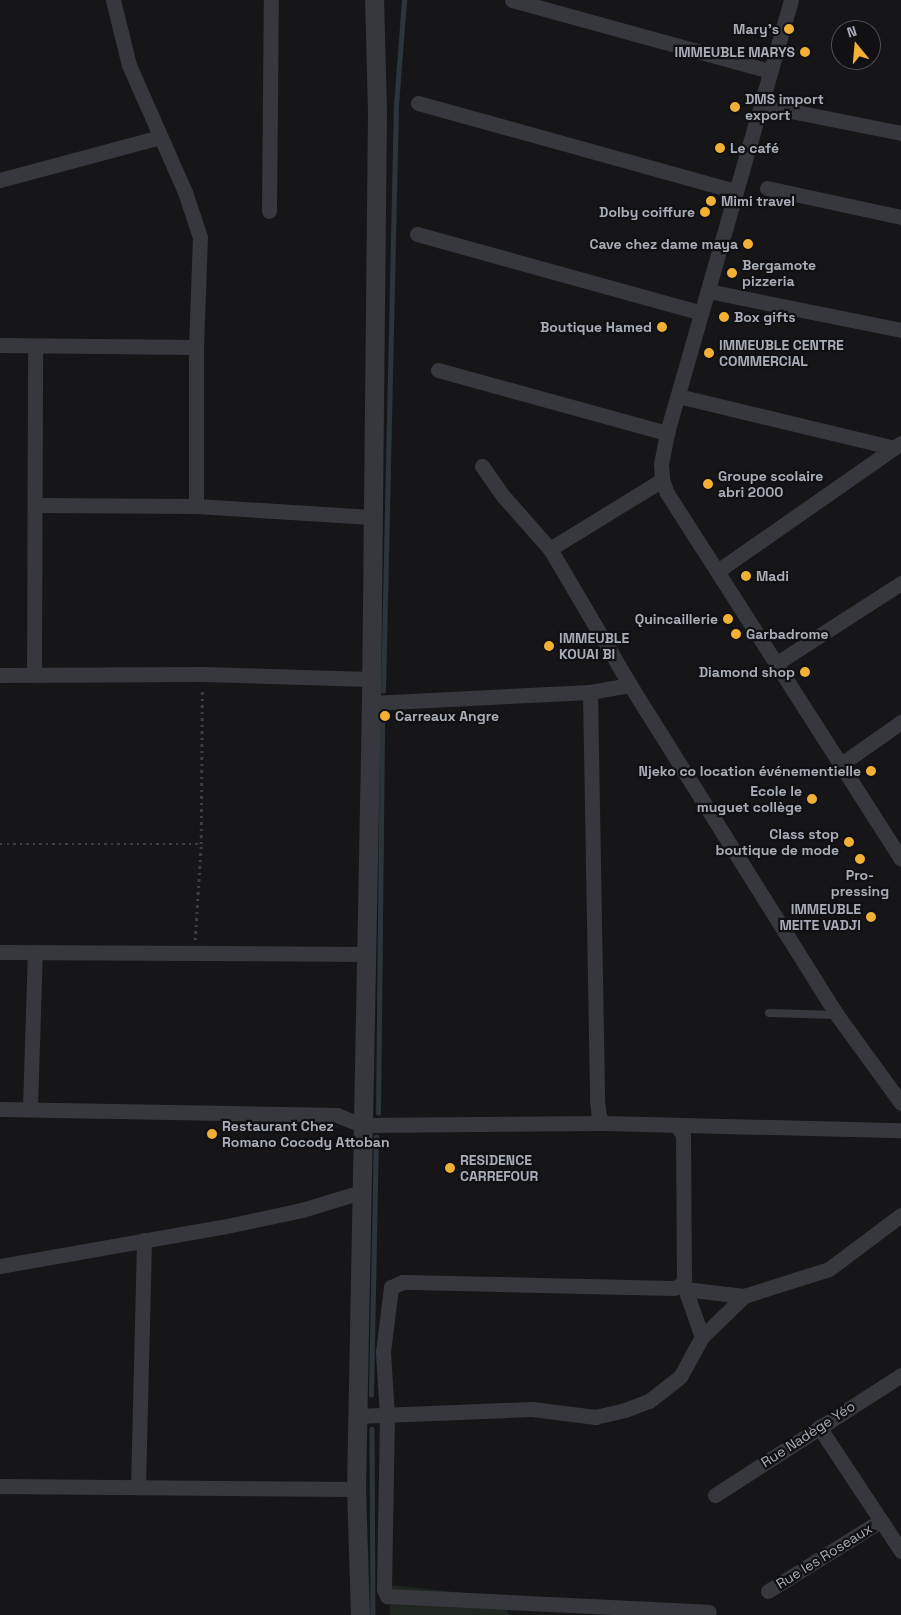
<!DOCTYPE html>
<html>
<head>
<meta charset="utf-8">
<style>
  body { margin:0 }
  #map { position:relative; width:901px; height:1615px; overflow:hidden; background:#161618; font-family:"Space Grotesk",sans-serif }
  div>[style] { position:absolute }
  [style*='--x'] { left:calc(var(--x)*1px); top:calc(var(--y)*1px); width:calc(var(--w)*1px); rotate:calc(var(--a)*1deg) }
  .green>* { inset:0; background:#1e261f }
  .stream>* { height:4.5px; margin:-2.25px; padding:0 2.25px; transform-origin:2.25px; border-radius:2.25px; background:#2c353c }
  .path>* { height:2.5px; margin-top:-1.25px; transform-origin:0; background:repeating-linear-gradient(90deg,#3d3f44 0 2.5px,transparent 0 6.5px) }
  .service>* { height:8px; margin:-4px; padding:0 4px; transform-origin:4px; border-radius:4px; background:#37383d }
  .minor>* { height:15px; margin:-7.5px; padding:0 7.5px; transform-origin:7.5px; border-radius:7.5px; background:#37383d }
  .tertiary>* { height:19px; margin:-9.5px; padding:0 9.5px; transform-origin:9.5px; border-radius:9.5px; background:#37383d }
  .dots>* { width:14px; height:14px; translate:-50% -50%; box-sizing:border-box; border:2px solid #111113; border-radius:50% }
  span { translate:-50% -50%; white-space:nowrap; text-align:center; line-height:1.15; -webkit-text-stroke:4.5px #111113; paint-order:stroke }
  .poi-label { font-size:14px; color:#a8adb8; font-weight:700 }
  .right { translate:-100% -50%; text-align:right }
  .left { translate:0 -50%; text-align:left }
  .street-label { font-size:14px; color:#a8adb8 }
  .north { position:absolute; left:831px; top:20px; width:50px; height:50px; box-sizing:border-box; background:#111113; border:1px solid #4d4f55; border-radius:50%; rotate:343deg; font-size:14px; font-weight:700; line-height:20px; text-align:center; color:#a8adb8 }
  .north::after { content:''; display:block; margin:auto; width:18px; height:22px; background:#f2b134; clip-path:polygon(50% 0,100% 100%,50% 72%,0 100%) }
</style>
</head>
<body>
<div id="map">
  <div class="green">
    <i style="clip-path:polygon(390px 1585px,502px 1597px,509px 1615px,390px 1615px)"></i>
  </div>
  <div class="stream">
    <i style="--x:383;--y:691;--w:586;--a:-88.73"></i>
    <i style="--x:396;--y:105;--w:105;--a:-85.6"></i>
    <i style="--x:378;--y:1113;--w:398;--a:-89.4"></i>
    <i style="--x:371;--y:1395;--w:258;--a:-88.9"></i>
    <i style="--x:372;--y:1429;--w:186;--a:89.7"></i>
  </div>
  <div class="path">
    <i style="--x:0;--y:844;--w:201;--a:0"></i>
    <i style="--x:195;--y:940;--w:96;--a:-86.4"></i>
    <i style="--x:201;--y:844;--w:156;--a:-89.6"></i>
  </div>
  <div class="service">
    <i style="--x:769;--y:1013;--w:68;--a:1.7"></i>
  </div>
  <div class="minor">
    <i style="--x:113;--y:0;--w:67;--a:76.2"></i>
    <i style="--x:129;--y:65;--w:139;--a:66.2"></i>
    <i style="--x:185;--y:192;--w:47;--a:71.6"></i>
    <i style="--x:200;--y:237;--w:110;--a:92.1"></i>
    <i style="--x:196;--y:347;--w:159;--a:90"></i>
    <i style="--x:512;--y:0;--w:268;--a:15.4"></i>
    <i style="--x:791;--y:0;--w:450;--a:106"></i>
    <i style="--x:667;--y:433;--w:32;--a:101"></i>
    <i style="--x:661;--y:464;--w:16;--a:86"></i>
    <i style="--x:662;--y:480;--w:14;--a:69"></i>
    <i style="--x:667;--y:493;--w:434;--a:57.4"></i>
    <i style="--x:418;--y:103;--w:330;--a:15.5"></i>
    <i style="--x:761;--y:105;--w:143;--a:11.3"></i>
    <i style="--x:0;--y:180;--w:166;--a:-15"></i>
    <i style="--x:767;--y:188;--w:137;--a:12.2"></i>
    <i style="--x:269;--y:211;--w:211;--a:-89.5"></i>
    <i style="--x:417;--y:234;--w:295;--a:15.5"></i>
    <i style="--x:708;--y:291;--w:197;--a:11.4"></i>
    <i style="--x:0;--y:345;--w:196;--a:0.6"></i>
    <i style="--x:438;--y:370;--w:238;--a:15.4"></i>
    <i style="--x:678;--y:396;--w:222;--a:13.5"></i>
    <i style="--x:482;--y:466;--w:38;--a:55"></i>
    <i style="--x:504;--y:497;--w:69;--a:48.5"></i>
    <i style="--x:662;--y:480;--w:132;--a:148.4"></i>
    <i style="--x:550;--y:549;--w:158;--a:59.5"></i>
    <i style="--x:630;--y:685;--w:390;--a:57.9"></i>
    <i style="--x:837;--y:1015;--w:109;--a:54"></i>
    <i style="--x:35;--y:505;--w:161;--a:0.4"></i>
    <i style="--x:196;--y:506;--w:176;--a:3.6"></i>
    <i style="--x:719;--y:570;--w:222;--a:-34.9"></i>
    <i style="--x:777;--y:663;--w:148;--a:-32.8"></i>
    <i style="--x:34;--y:674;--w:328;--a:-89.8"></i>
    <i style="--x:0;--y:675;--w:202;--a:-0.3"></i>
    <i style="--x:202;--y:674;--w:168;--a:1.7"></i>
    <i style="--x:590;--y:692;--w:409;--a:89"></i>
    <i style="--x:597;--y:1101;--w:16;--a:83"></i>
    <i style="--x:599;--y:1117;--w:8;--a:50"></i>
    <i style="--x:371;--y:703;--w:219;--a:-2.9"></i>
    <i style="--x:590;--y:692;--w:41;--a:-9.9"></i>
    <i style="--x:840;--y:765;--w:75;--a:-35.2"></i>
    <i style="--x:0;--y:952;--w:367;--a:0.3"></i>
    <i style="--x:30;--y:1108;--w:156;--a:-88.2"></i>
    <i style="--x:0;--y:1109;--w:337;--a:1"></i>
    <i style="--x:337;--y:1115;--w:27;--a:22"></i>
    <i style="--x:362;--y:1125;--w:242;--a:-0.5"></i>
    <i style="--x:604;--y:1123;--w:297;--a:1.4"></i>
    <i style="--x:677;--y:1126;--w:11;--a:56"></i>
    <i style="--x:683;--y:1135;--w:144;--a:89.6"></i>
    <i style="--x:684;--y:1279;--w:8;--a:120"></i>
    <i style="--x:680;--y:1286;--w:7;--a:164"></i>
    <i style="--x:673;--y:1288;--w:270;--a:-178.7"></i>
    <i style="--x:403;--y:1282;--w:13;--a:157"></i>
    <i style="--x:391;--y:1287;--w:65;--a:97"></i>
    <i style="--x:383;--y:1352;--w:64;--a:86.4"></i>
    <i style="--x:387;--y:1416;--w:173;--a:91"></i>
    <i style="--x:384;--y:1589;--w:8;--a:67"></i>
    <i style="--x:387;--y:1596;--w:322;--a:2.8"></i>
    <i style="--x:0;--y:1266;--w:225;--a:-10"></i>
    <i style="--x:222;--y:1227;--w:82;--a:-12"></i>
    <i style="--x:302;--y:1210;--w:62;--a:-17"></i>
    <i style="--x:683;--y:1283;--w:57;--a:70.6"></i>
    <i style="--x:685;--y:1289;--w:59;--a:6.8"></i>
    <i style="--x:357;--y:1416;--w:175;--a:-2.3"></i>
    <i style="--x:532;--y:1409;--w:64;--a:7.2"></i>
    <i style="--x:595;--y:1417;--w:31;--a:-13"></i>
    <i style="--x:625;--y:1410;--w:26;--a:-21"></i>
    <i style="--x:649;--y:1401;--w:39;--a:-38"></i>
    <i style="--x:680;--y:1377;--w:46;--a:-61.2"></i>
    <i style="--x:702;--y:1337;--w:59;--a:-44.3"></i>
    <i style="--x:744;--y:1296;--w:89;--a:-17.6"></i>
    <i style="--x:829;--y:1269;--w:90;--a:-36.9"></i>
    <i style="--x:819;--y:1427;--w:149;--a:56.5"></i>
    <i style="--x:0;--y:1486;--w:356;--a:0.5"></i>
    <i style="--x:138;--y:1487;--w:247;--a:-88.6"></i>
    <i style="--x:715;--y:1495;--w:221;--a:-32.8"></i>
    <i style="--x:768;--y:1591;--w:132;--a:-32"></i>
  </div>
  <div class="tertiary">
    <i style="--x:360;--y:1615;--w:126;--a:-91.8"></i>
    <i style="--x:356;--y:1489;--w:786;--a:-88.91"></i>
    <i style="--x:371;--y:703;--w:592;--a:-89.42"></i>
    <i style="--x:377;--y:111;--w:111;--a:-91.5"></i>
  </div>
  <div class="dots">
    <i style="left:789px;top:29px;background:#f2b134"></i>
    <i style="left:805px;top:52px;background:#f2b134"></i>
    <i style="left:735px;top:107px;background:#f2b134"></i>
    <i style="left:720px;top:148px;background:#f2b134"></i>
    <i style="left:711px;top:201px;background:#f2b134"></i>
    <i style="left:705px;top:212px;background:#f2b134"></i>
    <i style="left:748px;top:244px;background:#f2b134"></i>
    <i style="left:732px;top:273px;background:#f2b134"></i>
    <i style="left:724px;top:317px;background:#f2b134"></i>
    <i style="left:662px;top:327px;background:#f2b134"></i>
    <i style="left:709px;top:353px;background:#f2b134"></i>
    <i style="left:708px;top:484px;background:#f2b134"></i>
    <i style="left:746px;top:576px;background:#f2b134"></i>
    <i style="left:728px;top:619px;background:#f2b134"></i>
    <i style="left:736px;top:634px;background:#f2b134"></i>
    <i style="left:549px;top:646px;background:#f2b134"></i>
    <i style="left:805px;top:672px;background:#f2b134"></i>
    <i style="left:385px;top:716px;background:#f2b134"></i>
    <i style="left:871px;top:771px;background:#f2b134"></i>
    <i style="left:812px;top:799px;background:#f2b134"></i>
    <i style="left:849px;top:842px;background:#f2b134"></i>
    <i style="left:860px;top:859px;background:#f2b134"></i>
    <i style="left:871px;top:917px;background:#f2b134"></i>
    <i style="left:212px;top:1134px;background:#f2b134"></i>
    <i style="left:450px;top:1168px;background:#f2b134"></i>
  </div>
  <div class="poi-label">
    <span class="right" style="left:779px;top:29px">Mary's</span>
    <span class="right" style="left:795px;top:52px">IMMEUBLE MARYS</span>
    <span class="left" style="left:745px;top:107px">DMS import<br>export</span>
    <span class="left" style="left:730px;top:148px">Le café</span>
    <span class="left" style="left:721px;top:201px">Mimi travel</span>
    <span class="right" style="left:695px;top:212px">Dolby coiffure</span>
    <span class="right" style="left:738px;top:244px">Cave chez dame maya</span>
    <span class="left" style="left:742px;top:273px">Bergamote<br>pizzeria</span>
    <span class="left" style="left:734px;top:317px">Box gifts</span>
    <span class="right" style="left:652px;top:327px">Boutique Hamed</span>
    <span class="left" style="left:719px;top:353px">IMMEUBLE CENTRE<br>COMMERCIAL</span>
    <span class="left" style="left:718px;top:484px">Groupe scolaire<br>abri 2000</span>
    <span class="left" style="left:756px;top:576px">Madi</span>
    <span class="right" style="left:718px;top:619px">Quincaillerie</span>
    <span class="left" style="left:746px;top:634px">Garbadrome</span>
    <span class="left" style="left:559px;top:646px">IMMEUBLE<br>KOUAI BI</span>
    <span class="right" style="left:795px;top:672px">Diamond shop</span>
    <span class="left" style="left:395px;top:716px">Carreaux Angre</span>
    <span class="right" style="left:861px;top:771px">Njeko co location événementielle</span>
    <span class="right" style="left:802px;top:799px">Ecole le<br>muguet collège</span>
    <span class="right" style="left:839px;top:842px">Class stop<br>boutique de mode</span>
    <span style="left:860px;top:883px">Pro-<br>pressing</span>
    <span class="right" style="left:861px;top:917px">IMMEUBLE<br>MEITE VADJI</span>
    <span class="left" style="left:222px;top:1134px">Restaurant Chez<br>Romano Cocody Attoban</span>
    <span class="left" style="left:460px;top:1168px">RESIDENCE<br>CARREFOUR</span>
  </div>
  <div class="street-label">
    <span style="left:808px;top:1434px;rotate:-33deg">Rue Nadège Yéo</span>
    <span style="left:824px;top:1556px;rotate:-32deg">Rue les Roseaux</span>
  </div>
  <div class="north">N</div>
</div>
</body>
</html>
